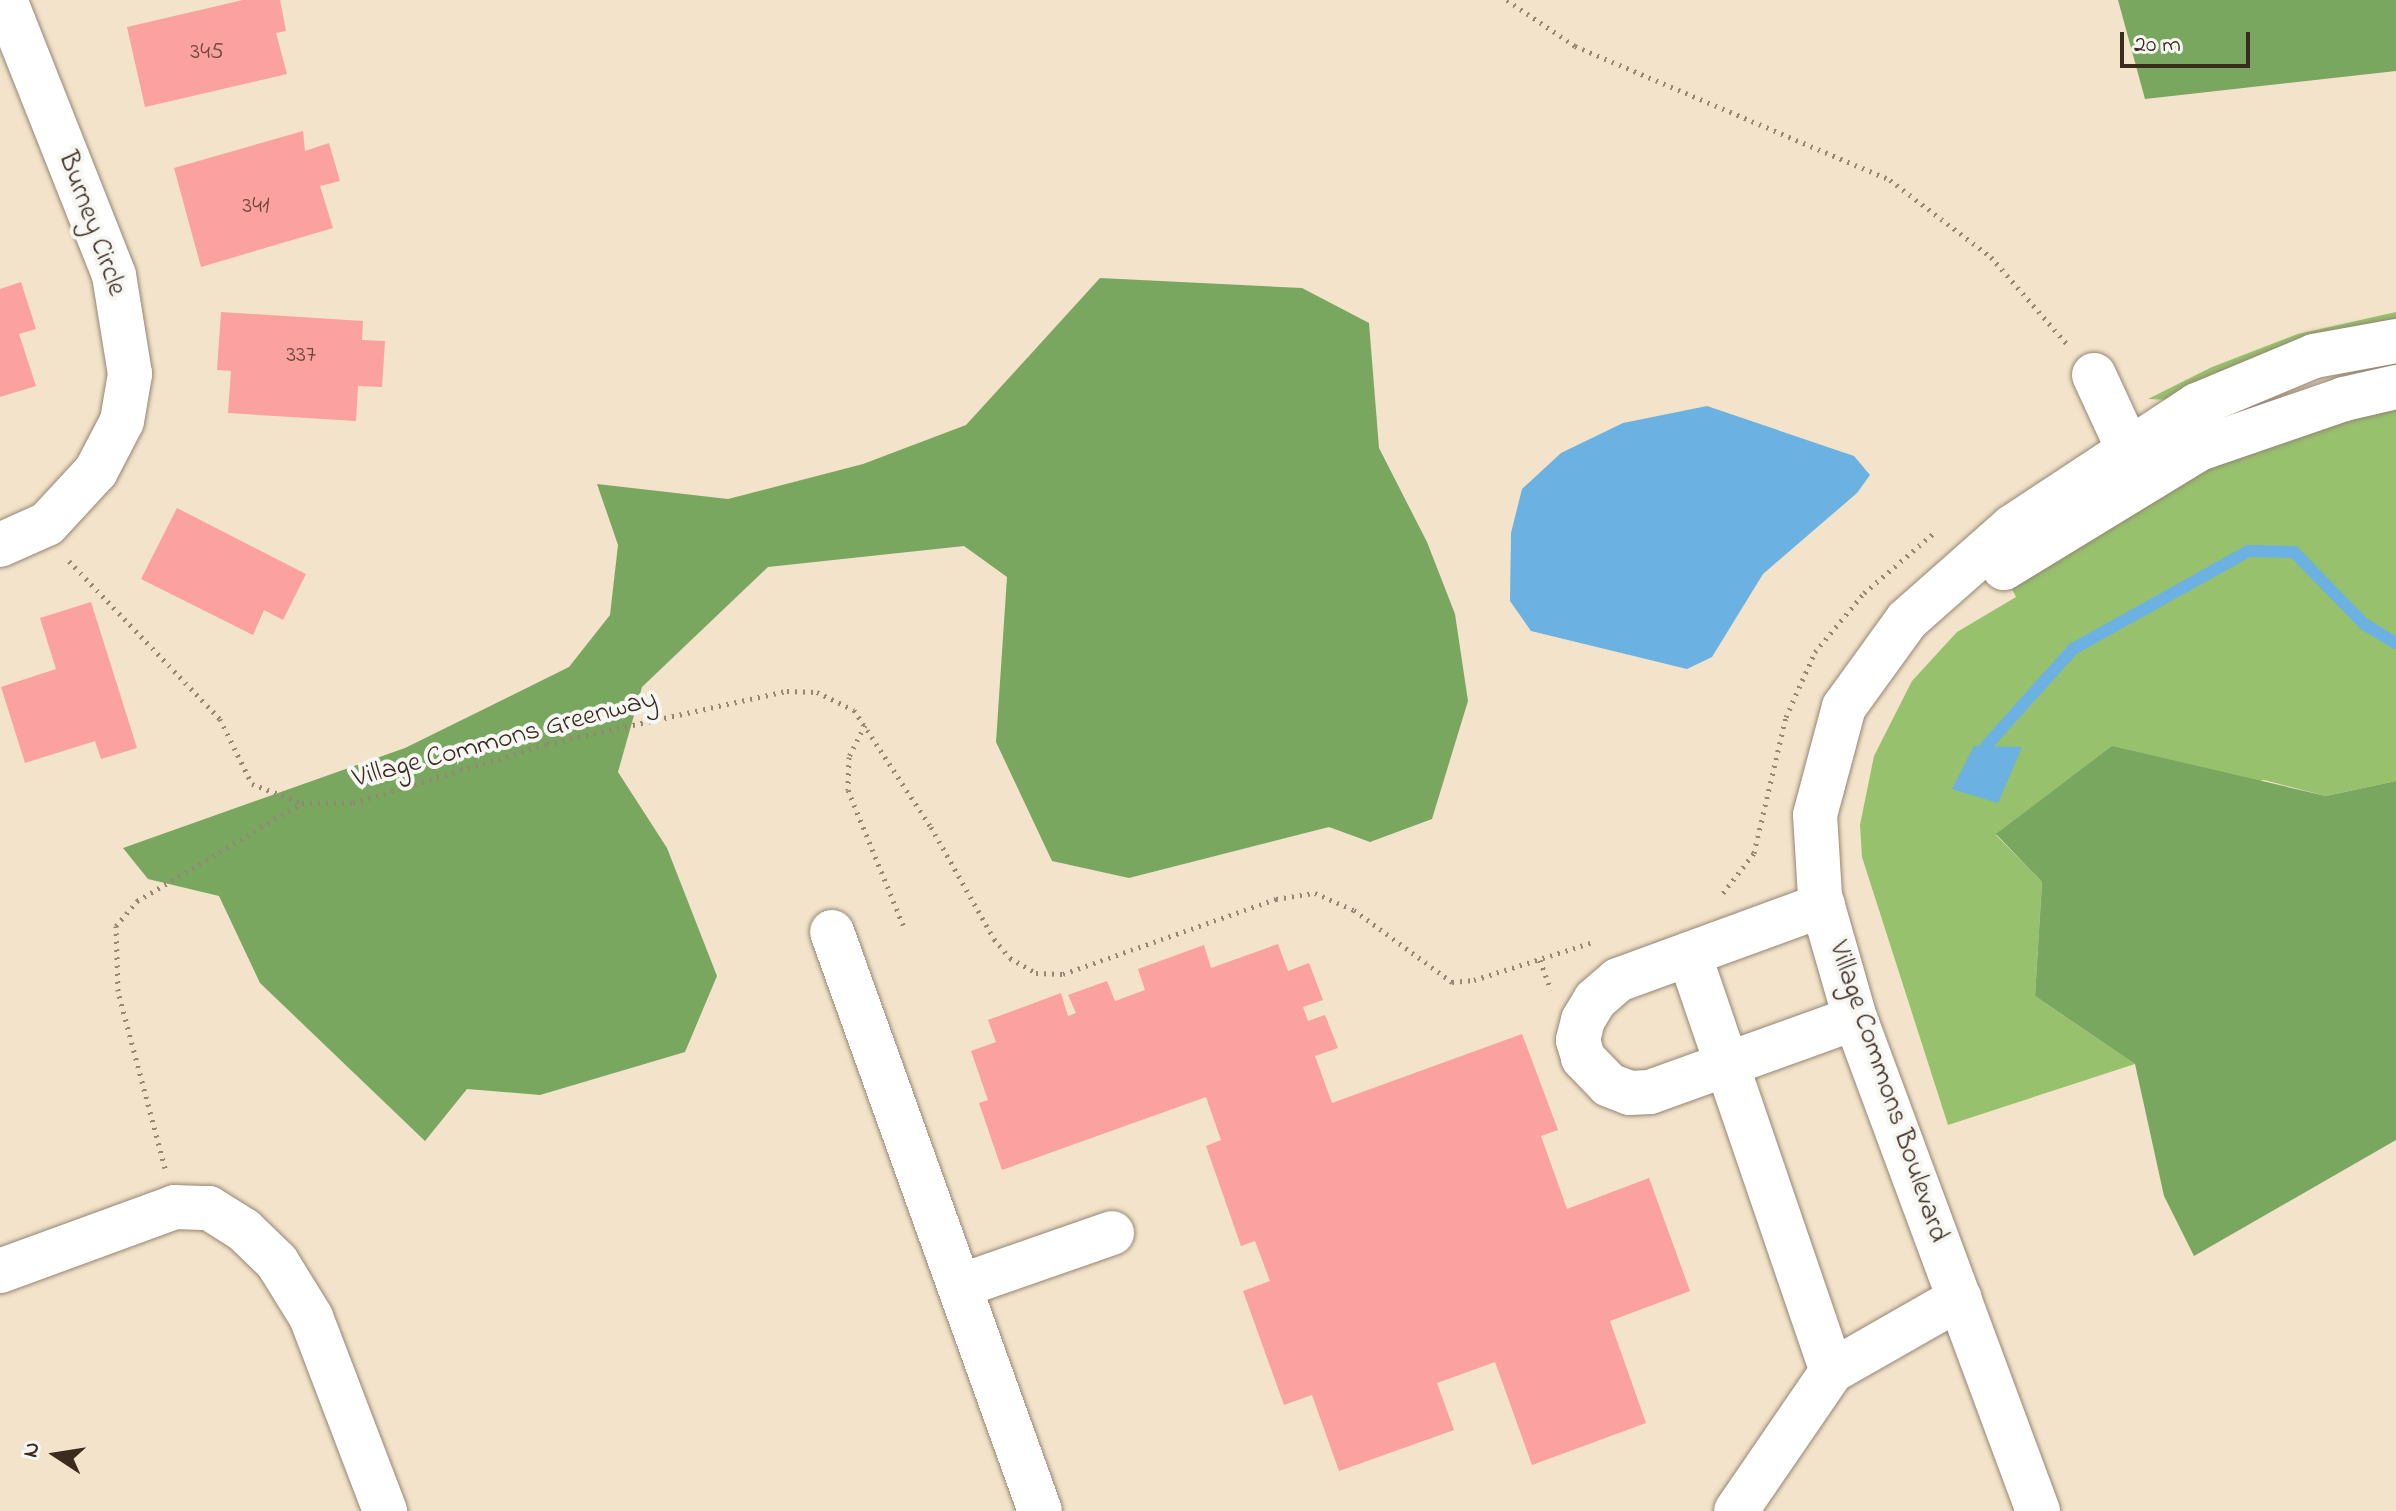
<!DOCTYPE html>
<html>
<head>
<meta charset="utf-8">
<style>
  body { margin:0 }
  #map { position:relative; width:2396px; height:1511px; overflow:hidden; background:#f2e3ca; font-family:"Indie Flower",sans-serif }
  div>[style] { position:absolute }
  [style*='--x'] { left:calc(var(--x)*1px); top:calc(var(--y)*1px); width:calc(var(--w)*1px); rotate:calc(var(--a)*1deg) }
  .green>* { inset:0; background:#97c16d }
  .forest>* { inset:0; background:#79a760 }
  .water>* { inset:0; background:#6bb1e2 }
  .stream>* { height:12px; margin:-6px; padding:0 6px; transform-origin:6px; border-radius:6px; background:#6bb1e2 }
  .building>* { inset:0; background:#fba19f }
  .path>* { height:5px; margin-top:-2.5px; transform-origin:0; background:repeating-linear-gradient(90deg,#968674 0 2px,transparent 0 8px) }
  .roads { filter:drop-shadow(0 0 2px #968674) drop-shadow(0 0 2px #968674) }
  .minor>* { height:44px; margin:-22px; padding:0 22px; transform-origin:22px; border-radius:22px; background:#fff }
  span { translate:-50% -50%; white-space:nowrap; text-align:center; line-height:1.15; -webkit-text-stroke:8px #f6f6f2; paint-order:stroke }
  .number-label { font-size:24px; color:#6b483e }
  .number-label span { -webkit-text-stroke-width:0 }
  .street-label { font-size:28px; color:#3b2a1e }
  .north { position:absolute; left:16px; top:1415px; width:80px; height:80px; -webkit-text-stroke:6px #f6f6f2; paint-order:stroke; rotate:282deg; font-size:22px; font-weight:700; line-height:32px; text-align:center; color:#3b2a1e }
  .north::after { content:''; display:block; margin:auto; width:28px; height:36px; background:#3b2a1e; clip-path:polygon(50% 0,100% 100%,50% 72%,0 100%) }
  .scale { position:absolute; left:2120px; top:32px; width:130px; height:36px; box-sizing:border-box; border:4px solid #3b2a1e; border-top:0; padding-left:10px; font-size:24px; line-height:28px; white-space:nowrap; color:#3b2a1e; -webkit-text-stroke:6px #f6f6f2; paint-order:stroke }
</style>
</head>
<body>
<div id="map">
  <div class="green">
    <i style="clip-path:polygon(2396px 312px,2396px 327px,2171px 400px,2148px 399px,2212px 367px,2298px 334px)"></i>
    <i style="clip-path:polygon(2396px 403px,2396px 781px,2326px 796px,2264px 780px,1996px 835px,2042px 882px,2035px 996px,2135px 1064px,1948px 1125px,1862px 857px,1860px 825px,1874px 756px,1912px 681px,1957px 632px,2016px 597px,2008px 581px,2225px 457px)"></i>
  </div>
  <div class="forest">
    <i style="clip-path:polygon(2118px 0,2396px 0,2396px 71px,2145px 99px)"></i>
    <i style="clip-path:polygon(1100px 278px,1302px 288px,1369px 323px,1379px 448px,1427px 542px,1455px 614px,1468px 701px,1432px 819px,1370px 842px,1329px 827px,1129px 878px,1052px 861px,996px 742px,1007px 577px,964px 546px,768px 567px,642px 687px,618px 772px,667px 848px,717px 976px,685px 1052px,540px 1095px,467px 1089px,425px 1141px,260px 983px,219px 896px,148px 879px,123px 848px,405px 748px,569px 667px,610px 615px,618px 545px,597px 484px,728px 499px,863px 464px,966px 425px)"></i>
    <i style="clip-path:polygon(2112px 746px,2326px 796px,2396px 781px,2396px 1140px,2194px 1256px,2164px 1196px,2135px 1064px,2035px 996px,2042px 882px,1996px 834px)"></i>
  </div>
  <div class="water">
    <i style="clip-path:polygon(1707px 406px,1854px 456px,1870px 475px,1857px 493px,1763px 574px,1712px 657px,1687px 669px,1531px 631px,1510px 601px,1511px 533px,1522px 489px,1561px 453px,1623px 423px)"></i>
    <i style="clip-path:polygon(1974px 746px,2022px 747px,1998px 803px,1952px 789px)"></i>
  </div>
  <div class="stream">
    <i style="--x:1986;--y:746;--w:130;--a:-48.1"></i>
    <i style="--x:2073;--y:649;--w:201;--a:-29.2"></i>
    <i style="--x:2248;--y:551;--w:46;--a:1.2"></i>
    <i style="--x:2294;--y:552;--w:100;--a:45.8"></i>
    <i style="--x:2364;--y:624;--w:37;--a:31"></i>
  </div>
  <div class="building">
    <i style="clip-path:polygon(243px 0,280px 0,286px 31px,276px 33px,287px 74px,145px 107px,127px 27px)"></i>
    <i style="clip-path:polygon(303px 131px,305px 151px,329px 143px,340px 181px,320px 186px,333px 228px,201px 267px,174px 168px)"></i>
    <i style="clip-path:polygon(21px 282px,36px 329px,19px 334px,36px 386px,0 397px,0 289px)"></i>
    <i style="clip-path:polygon(221px 312px,363px 321px,362px 340px,385px 341px,382px 387px,358px 386px,356px 421px,228px 413px,231px 371px,217px 370px)"></i>
    <i style="clip-path:polygon(177px 508px,306px 574px,283px 620px,264px 610px,253px 635px,141px 579px)"></i>
    <i style="clip-path:polygon(91px 602px,137px 748px,101px 759px,95px 741px,25px 763px,1px 687px,56px 669px,40px 618px)"></i>
    <i style="clip-path:polygon(1278px 944px,1288px 971px,1309px 963px,1323px 1000px,1303px 1007px,1308px 1021px,1325px 1015px,1338px 1048px,1315px 1056px,1332px 1103px,1522px 1034px,1558px 1130px,1541px 1136px,1567px 1209px,1649px 1178px,1690px 1291px,1610px 1321px,1646px 1423px,1532px 1465px,1495px 1362px,1437px 1383px,1454px 1430px,1339px 1471px,1312px 1395px,1284px 1405px,1243px 1291px,1270px 1281px,1255px 1241px,1241px 1246px,1206px 1146px,1221px 1140px,1206px 1097px,1002px 1170px,979px 1103px,988px 1100px,971px 1051px,996px 1042px,988px 1020px,1061px 993px,1068px 1016px,1076px 1013px,1068px 995px,1107px 981px,1115px 1001px,1145px 990px,1138px 969px,1204px 945px,1211px 968px)"></i>
  </div>
  <div class="path">
    <i style="--x:1507;--y:0;--w:82;--a:34.1"></i>
    <i style="--x:1575;--y:46;--w:342;--a:23"></i>
    <i style="--x:1890;--y:180;--w:127;--a:37.3"></i>
    <i style="--x:1991;--y:257;--w:116;--a:48.9"></i>
    <i style="--x:69;--y:561;--w:219;--a:46.3"></i>
    <i style="--x:220;--y:719;--w:72;--a:63.8"></i>
    <i style="--x:252;--y:784;--w:53;--a:20.8"></i>
    <i style="--x:302;--y:803;--w:51;--a:0"></i>
    <i style="--x:353;--y:803;--w:203;--a:-16.9"></i>
    <i style="--x:547;--y:744;--w:246;--a:-12.5"></i>
    <i style="--x:787;--y:691;--w:30;--a:2"></i>
    <i style="--x:817;--y:692;--w:41;--a:25.9"></i>
    <i style="--x:854;--y:710;--w:140;--a:56.7"></i>
    <i style="--x:931;--y:827;--w:129;--a:60.6"></i>
    <i style="--x:994;--y:939;--w:25;--a:50"></i>
    <i style="--x:1010;--y:958;--w:30;--a:30"></i>
    <i style="--x:1036;--y:973;--w:27;--a:2"></i>
    <i style="--x:1063;--y:974;--w:226;--a:-19.4"></i>
    <i style="--x:1276;--y:899;--w:39;--a:-9"></i>
    <i style="--x:1315;--y:893;--w:43;--a:23.6"></i>
    <i style="--x:1354;--y:910;--w:122;--a:36.3"></i>
    <i style="--x:1452;--y:982;--w:22;--a:-5"></i>
    <i style="--x:1474;--y:980;--w:122;--a:-17.7"></i>
    <i style="--x:865;--y:725;--w:36;--a:117"></i>
    <i style="--x:849;--y:757;--w:33;--a:92"></i>
    <i style="--x:848;--y:790;--w:146;--a:67.8"></i>
    <i style="--x:1723;--y:893;--w:51;--a:-52.2"></i>
    <i style="--x:1754;--y:853;--w:140;--a:-76.8"></i>
    <i style="--x:1786;--y:717;--w:71;--a:-66"></i>
    <i style="--x:1815;--y:652;--w:77;--a:-50.3"></i>
    <i style="--x:1864;--y:593;--w:95;--a:-40.7"></i>
    <i style="--x:1540;--y:960;--w:32;--a:70"></i>
    <i style="--x:165;--y:1168;--w:183;--a:-104.9"></i>
    <i style="--x:118;--y:991;--w:65;--a:-91.8"></i>
    <i style="--x:116;--y:926;--w:33;--a:-50"></i>
    <i style="--x:137;--y:901;--w:192;--a:-30.7"></i>
  </div>
  <div class="roads">
    <div class="minor">
      <i style="--x:2094;--y:375;--w:112;--a:65.3"></i>
      <i style="--x:0;--y:545;--w:51;--a:-24.1"></i>
      <i style="--x:47;--y:524;--w:72;--a:-47.2"></i>
      <i style="--x:96;--y:471;--w:56;--a:-62.5"></i>
      <i style="--x:122;--y:421;--w:48;--a:-80.3"></i>
      <i style="--x:130;--y:374;--w:100;--a:-99.2"></i>
      <i style="--x:114;--y:275;--w:296;--a:-111.6"></i>
      <i style="--x:2004;--y:568;--w:228;--a:-31.4"></i>
      <i style="--x:2199;--y:449;--w:153;--a:-19"></i>
      <i style="--x:2344;--y:399;--w:53;--a:-13"></i>
      <i style="--x:1823;--y:905;--w:218;--a:159.9"></i>
      <i style="--x:1618;--y:980;--w:30;--a:139"></i>
      <i style="--x:1595;--y:1000;--w:23;--a:121"></i>
      <i style="--x:1583;--y:1020;--w:21;--a:104"></i>
      <i style="--x:1578;--y:1040;--w:19;--a:74"></i>
      <i style="--x:1583;--y:1058;--w:37;--a:46"></i>
      <i style="--x:1609;--y:1085;--w:22;--a:21"></i>
      <i style="--x:1630;--y:1093;--w:20;--a:-3"></i>
      <i style="--x:1650;--y:1092;--w:218;--a:-19.8"></i>
      <i style="--x:832;--y:932;--w:615;--a:70.24"></i>
      <i style="--x:1689;--y:954;--w:441;--a:71.1"></i>
      <i style="--x:0;--y:1271;--w:186;--a:-20.1"></i>
      <i style="--x:175;--y:1207;--w:34;--a:2"></i>
      <i style="--x:209;--y:1208;--w:41;--a:32.2"></i>
      <i style="--x:244;--y:1230;--w:46;--a:44.1"></i>
      <i style="--x:277;--y:1262;--w:65;--a:58.3"></i>
      <i style="--x:311;--y:1317;--w:208;--a:69.1"></i>
      <i style="--x:960;--y:1286;--w:161;--a:-19.2"></i>
      <i style="--x:1736;--y:1511;--w:170;--a:-55.6"></i>
      <i style="--x:1832;--y:1371;--w:147;--a:-29.7"></i>
      <i style="--x:2038;--y:1511;--w:526;--a:-110.36"></i>
      <i style="--x:1855;--y:1018;--w:127;--a:-106"></i>
      <i style="--x:1820;--y:896;--w:81;--a:-93.5"></i>
      <i style="--x:1815;--y:815;--w:112;--a:-75"></i>
      <i style="--x:1844;--y:707;--w:107;--a:-54.1"></i>
      <i style="--x:1907;--y:620;--w:140;--a:-41.5"></i>
      <i style="--x:2012;--y:527;--w:222;--a:-33.4"></i>
      <i style="--x:2197;--y:405;--w:127;--a:-22.7"></i>
      <i style="--x:2314;--y:356;--w:83;--a:-10.4"></i>
    </div>
  </div>
  <div class="number-label">
    <span style="left:207px;top:53px">345</span>
    <span style="left:256px;top:207px">341</span>
    <span style="left:301px;top:356px">337</span>
  </div>
  <div class="street-label">
    <span style="left:91px;top:224px;rotate:70deg">Burney Circle</span>
    <span style="left:505px;top:740px;rotate:-15deg">Village Commons Greenway</span>
    <span style="left:1887px;top:1092px;rotate:71deg">Village Commons Boulevard</span>
  </div>
  <div class="north">N</div>
  <div class="scale">20 m</div>
</div>
</body>
</html>
